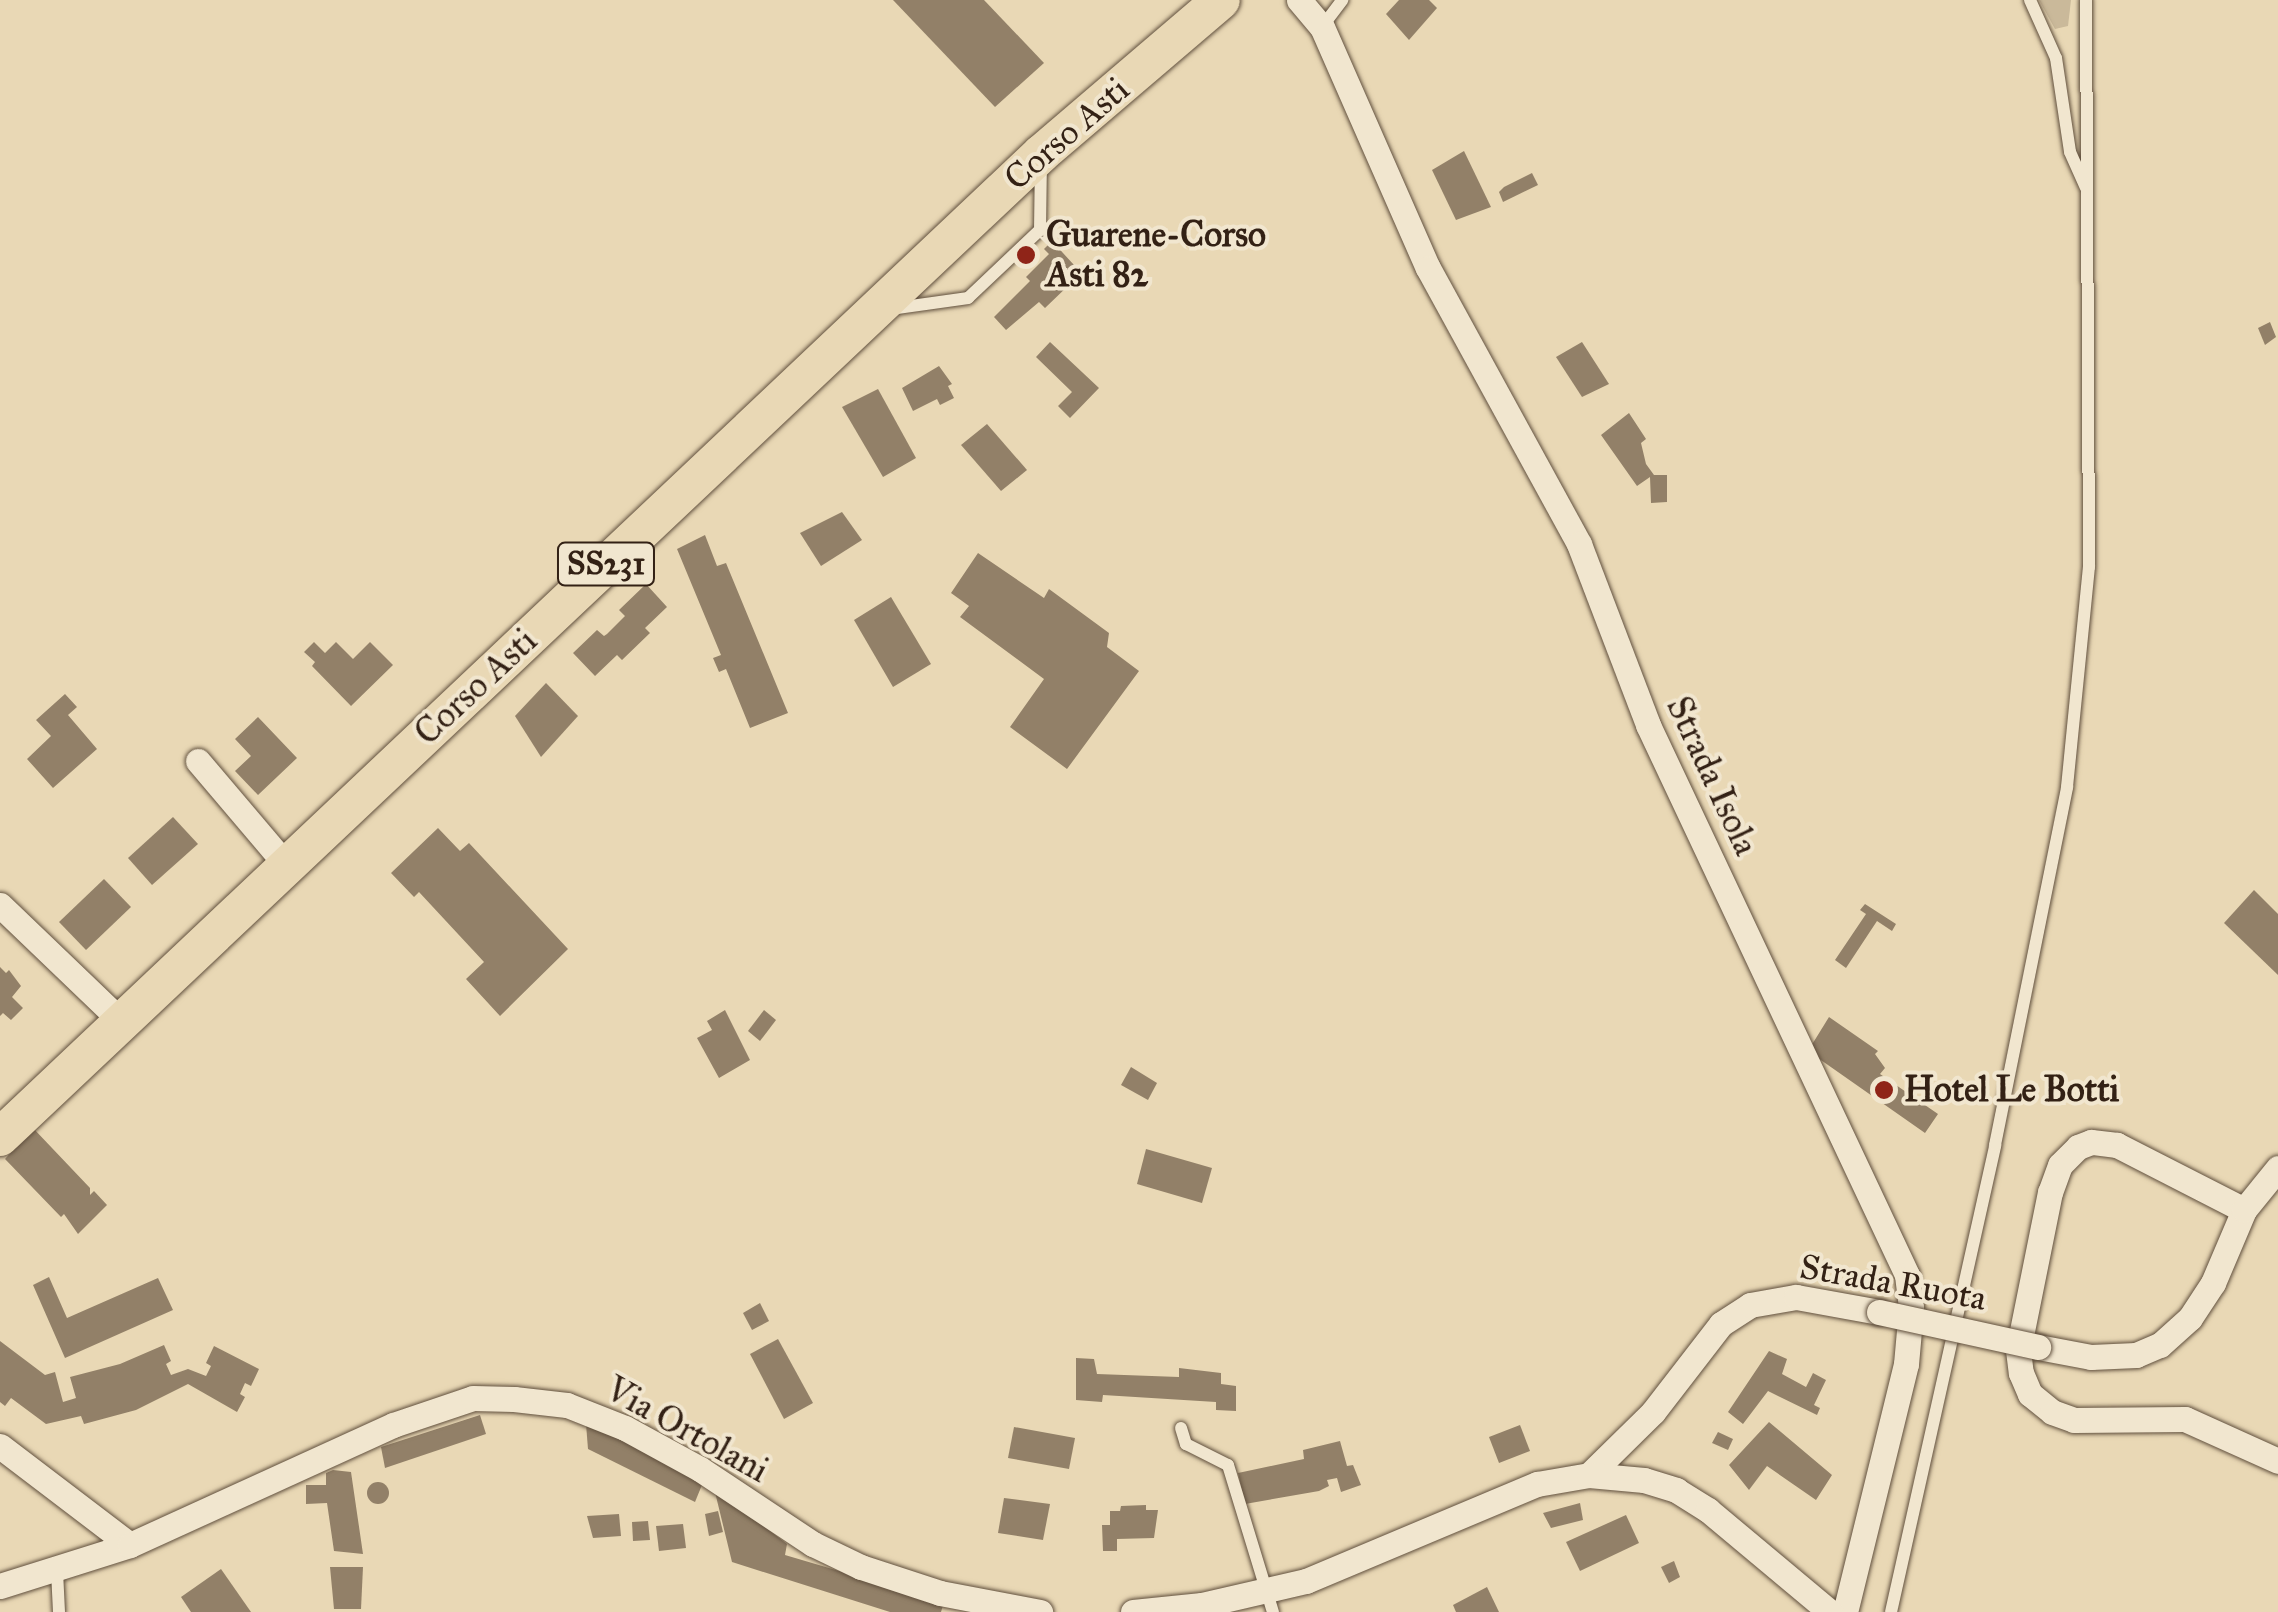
<!DOCTYPE html>
<html>
<head>
<meta charset="utf-8">
<style>
  body { margin:0 }
  #map { position:relative; width:2278px; height:1612px; overflow:hidden; background:#e9d8b5; font-family:"IM FELL Great Primer",serif }
  div>[style] { position:absolute }
  [style*='--x'] { left:calc(var(--x)*1px); top:calc(var(--y)*1px); width:calc(var(--w)*1px); rotate:calc(var(--a)*1deg) }
  .green>* { inset:0; background:#cab99a }
  .building>* { inset:0; background:#928068 }
  .round { border-radius:50% }
  .roads { filter:drop-shadow(0 0 2px #604f3d) drop-shadow(0 0 2px #604f3d) }
  .service>* { height:12px; margin:-6px; padding:0 6px; transform-origin:6px; border-radius:6px; background:#f1e6cf }
  .minor>* { height:25px; margin:-12.5px; padding:0 12.5px; transform-origin:12.5px; border-radius:12.5px; background:#f1e6cf }
  .primary>* { height:38px; margin:-19px; padding:0 19px; transform-origin:19px; border-radius:19px; background:#e9d8b5 }
  .bridges { filter:drop-shadow(0 0 2px #604f3d) drop-shadow(0 0 2px #604f3d) }
  .minor-bridge>* { height:25px; margin:-12.5px; padding:0 12.5px; transform-origin:12.5px; border-radius:12.5px; background:#f1e6cf }
  .dots>* { width:28px; height:28px; translate:-50% -50%; box-sizing:border-box; border:5px solid #f1e6cf; border-radius:50% }
  span { translate:-50% -50%; white-space:nowrap; text-align:center; line-height:1.15; -webkit-text-stroke:8px #f1e6cf; paint-order:stroke }
  .shield-label span { padding:2px 8px; background:#f1e6cf; border:2px solid; border-radius:8px; -webkit-text-stroke-width:0 }
  .shield-label { font-size:32px; color:#332115; font-weight:700 }
  .street-label { font-size:35px; color:#332115 }
  .poi-label { font-size:35px; color:#332115; font-weight:700 }
  .left { translate:0 -50%; text-align:left }
</style>
</head>
<body>
<div id="map">
  <div class="green">
    <i style="clip-path:polygon(2039px 0,2071px 0,2068px 26px,2055px 29px)"></i>
  </div>
  <div class="building">
    <i style="clip-path:polygon(893px 0,984px 0,1044px 63px,995px 107px)"></i>
    <i style="clip-path:polygon(1399px 0,1429px 0,1437px 8px,1409px 40px,1386px 14px)"></i>
    <i style="clip-path:polygon(1464px 151px,1491px 207px,1456px 220px,1432px 170px)"></i>
    <i style="clip-path:polygon(1532px 173px,1538px 185px,1503px 202px,1499px 192px,1504px 187px)"></i>
    <i style="clip-path:polygon(1052px 241px,1074px 265px,1064px 278px,1070px 284px,1045px 308px,1039px 302px,1006px 330px,994px 317px,1030px 281px,1026px 277px,1049px 254px,1044px 249px)"></i>
    <i style="clip-path:polygon(2270px 322px,2276px 337px,2265px 345px,2258px 328px)"></i>
    <i style="clip-path:polygon(1050px 342px,1099px 388px,1070px 418px,1058px 406px,1072px 392px,1036px 357px)"></i>
    <i style="clip-path:polygon(1582px 342px,1609px 384px,1582px 397px,1556px 357px)"></i>
    <i style="clip-path:polygon(939px 366px,952px 384px,948px 386px,954px 398px,940px 405px,937px 399px,913px 411px,902px 388px)"></i>
    <i style="clip-path:polygon(878px 389px,916px 458px,883px 477px,842px 407px)"></i>
    <i style="clip-path:polygon(1629px 413px,1646px 439px,1641px 443px,1646px 464px,1654px 475px,1667px 475px,1667px 502px,1651px 503px,1650px 477px,1637px 486px,1601px 435px)"></i>
    <i style="clip-path:polygon(987px 424px,1027px 470px,1001px 491px,961px 445px)"></i>
    <i style="clip-path:polygon(842px 512px,862px 540px,821px 566px,800px 533px)"></i>
    <i style="clip-path:polygon(705px 535px,717px 566px,726px 563px,788px 713px,750px 728px,726px 669px,719px 672px,713px 658px,721px 655px,677px 549px)"></i>
    <i style="clip-path:polygon(978px 553px,1044px 598px,1049px 589px,1109px 633px,1107px 647px,1139px 671px,1067px 769px,1010px 727px,1044px 679px,960px 617px,969px 606px,951px 593px)"></i>
    <i style="clip-path:polygon(646px 584px,667px 607px,645px 628px,650px 633px,622px 660px,617px 655px,595px 676px,573px 653px,597px 630px,604px 636px,607px 634px,625px 616px,619px 610px)"></i>
    <i style="clip-path:polygon(891px 597px,931px 664px,893px 687px,854px 620px)"></i>
    <i style="clip-path:polygon(314px 642px,325px 653px,336px 642px,353px 659px,370px 642px,393px 665px,351px 706px,312px 666px,315px 662px,304px 652px)"></i>
    <i style="clip-path:polygon(546px 683px,578px 716px,541px 757px,515px 716px)"></i>
    <i style="clip-path:polygon(65px 694px,77px 707px,68px 715px,97px 749px,53px 788px,27px 759px,51px 736px,36px 720px)"></i>
    <i style="clip-path:polygon(258px 717px,297px 758px,258px 795px,235px 771px,251px 756px,235px 739px)"></i>
    <i style="clip-path:polygon(173px 817px,198px 844px,152px 885px,128px 858px)"></i>
    <i style="clip-path:polygon(438px 828px,460px 851px,469px 843px,568px 949px,500px 1016px,466px 979px,484px 962px,419px 892px,414px 897px,391px 873px)"></i>
    <i style="clip-path:polygon(104px 879px,131px 907px,86px 950px,59px 922px)"></i>
    <i style="clip-path:polygon(2254px 890px,2278px 914px,2278px 975px,2224px 923px)"></i>
    <i style="clip-path:polygon(1865px 904px,1896px 924px,1892px 931px,1877px 921px,1846px 968px,1835px 960px,1866px 914px,1860px 910px)"></i>
    <i style="clip-path:polygon(0 967px,6px 973px,9px 970px,21px 986px,12px 997px,23px 1008px,11px 1020px,3px 1013px,0 1016px)"></i>
    <i style="clip-path:polygon(725px 1010px,750px 1060px,719px 1078px,697px 1038px,712px 1030px,707px 1021px)"></i>
    <i style="clip-path:polygon(764px 1010px,776px 1020px,760px 1041px,748px 1031px)"></i>
    <i style="clip-path:polygon(1829px 1017px,1878px 1051px,1875px 1054px,1885px 1068px,1880px 1074px,1938px 1114px,1925px 1133px,1808px 1051px)"></i>
    <i style="clip-path:polygon(1131px 1067px,1157px 1083px,1148px 1100px,1121px 1085px)"></i>
    <i style="clip-path:polygon(33px 1128px,90px 1188px,90px 1195px,94px 1191px,107px 1205px,78px 1234px,64px 1214px,61px 1217px,5px 1159px)"></i>
    <i style="clip-path:polygon(1146px 1149px,1212px 1168px,1202px 1203px,1137px 1184px)"></i>
    <i style="clip-path:polygon(49px 1277px,67px 1318px,158px 1278px,173px 1310px,65px 1358px,33px 1285px)"></i>
    <i style="clip-path:polygon(760px 1303px,769px 1321px,752px 1330px,743px 1313px)"></i>
    <i style="clip-path:polygon(778px 1339px,813px 1403px,784px 1419px,750px 1354px)"></i>
    <i style="clip-path:polygon(0 1341px,45px 1375px,55px 1372px,63px 1402px,76px 1398px,70px 1377px,120px 1364px,164px 1345px,171px 1361px,166px 1364px,171px 1375px,188px 1369px,206px 1376px,211px 1366px,206px 1363px,214px 1346px,259px 1369px,251px 1386px,245px 1383px,240px 1394px,245px 1397px,237px 1412px,188px 1384px,136px 1410px,84px 1424px,81px 1416px,46px 1424px,11px 1398px,5px 1406px,0 1402px)"></i>
    <i style="clip-path:polygon(1769px 1351px,1787px 1359px,1782px 1374px,1806px 1387px,1813px 1373px,1826px 1380px,1814px 1405px,1820px 1408px,1817px 1415px,1768px 1391px,1743px 1424px,1728px 1412px)"></i>
    <i style="clip-path:polygon(1076px 1358px,1094px 1359px,1097px 1374px,1179px 1377px,1179px 1368px,1221px 1373px,1221px 1384px,1236px 1386px,1236px 1411px,1216px 1410px,1216px 1402px,1103px 1395px,1102px 1402px,1076px 1400px)"></i>
    <i style="clip-path:polygon(480px 1415px,486px 1434px,385px 1468px,381px 1447px)"></i>
    <i style="clip-path:polygon(1769px 1422px,1832px 1475px,1816px 1500px,1767px 1466px,1749px 1490px,1729px 1465px)"></i>
    <i style="clip-path:polygon(586px 1424px,667px 1458px,704px 1480px,695px 1502px,588px 1449px)"></i>
    <i style="clip-path:polygon(1520px 1425px,1530px 1451px,1499px 1463px,1489px 1437px)"></i>
    <i style="clip-path:polygon(1014px 1427px,1075px 1438px,1069px 1469px,1008px 1458px)"></i>
    <i style="clip-path:polygon(1718px 1432px,1733px 1439px,1728px 1450px,1712px 1443px)"></i>
    <i style="clip-path:polygon(1340px 1441px,1347px 1466px,1353px 1465px,1361px 1485px,1341px 1492px,1337px 1478px,1327px 1480px,1329px 1486px,1319px 1491px,1245px 1504px,1238px 1473px,1304px 1459px,1303px 1450px)"></i>
    <i style="clip-path:polygon(333px 1470px,351px 1472px,363px 1554px,334px 1551px,327px 1503px,306px 1504px,306px 1485px,326px 1485px,326px 1473px)"></i>
    <i class="round" style="left:367px;top:1482px;width:22px;height:22px"></i>
    <i style="clip-path:polygon(714px 1488px,787px 1544px,785px 1555px,944px 1602px,941px 1612px,890px 1612px,732px 1562px)"></i>
    <i style="clip-path:polygon(1004px 1498px,1050px 1504px,1043px 1540px,998px 1533px)"></i>
    <i style="clip-path:polygon(1580px 1503px,1583px 1520px,1551px 1528px,1543px 1513px)"></i>
    <i style="clip-path:polygon(1146px 1505px,1146px 1510px,1158px 1510px,1154px 1538px,1117px 1539px,1117px 1551px,1103px 1551px,1102px 1525px,1110px 1525px,1110px 1511px,1120px 1511px,1121px 1506px)"></i>
    <i style="clip-path:polygon(718px 1511px,723px 1532px,709px 1536px,705px 1514px)"></i>
    <i style="clip-path:polygon(619px 1514px,621px 1536px,593px 1538px,587px 1516px)"></i>
    <i style="clip-path:polygon(1626px 1515px,1639px 1543px,1580px 1571px,1566px 1542px)"></i>
    <i style="clip-path:polygon(648px 1521px,650px 1540px,633px 1541px,632px 1522px)"></i>
    <i style="clip-path:polygon(683px 1524px,686px 1548px,659px 1551px,656px 1526px)"></i>
    <i style="clip-path:polygon(1674px 1561px,1680px 1577px,1669px 1583px,1661px 1567px)"></i>
    <i style="clip-path:polygon(330px 1567px,363px 1567px,361px 1609px,334px 1609px)"></i>
    <i style="clip-path:polygon(221px 1569px,251px 1612px,191px 1612px,181px 1597px)"></i>
    <i style="clip-path:polygon(1487px 1587px,1499px 1612px,1456px 1612px,1453px 1605px)"></i>
  </div>
  <div class="roads">
    <div class="service">
      <i style="--x:2030;--y:0;--w:64;--a:65.9"></i>
      <i style="--x:2056;--y:58;--w:95;--a:81.5"></i>
      <i style="--x:2070;--y:152;--w:39;--a:66"></i>
      <i style="--x:1322;--y:27;--w:34;--a:-53"></i>
      <i style="--x:890;--y:309;--w:79;--a:-8"></i>
      <i style="--x:968;--y:298;--w:99;--a:-43.4"></i>
      <i style="--x:1040;--y:230;--w:68;--a:-89.2"></i>
      <i style="--x:1181;--y:1428;--w:17;--a:73"></i>
      <i style="--x:1186;--y:1444;--w:47;--a:26.6"></i>
      <i style="--x:1228;--y:1465;--w:154;--a:73"></i>
      <i style="--x:57;--y:1571;--w:41;--a:87.2"></i>
      <i style="--x:1891;--y:1612;--w:478;--a:-77.4"></i>
      <i style="--x:1995;--y:1145;--w:365;--a:-78.6"></i>
      <i style="--x:2067;--y:787;--w:221;--a:-84.3"></i>
      <i style="--x:2089;--y:567;--w:567;--a:-90.3"></i>
    </div>
    <div class="minor">
      <i style="--x:1299;--y:0;--w:35;--a:50"></i>
      <i style="--x:1322;--y:27;--w:263;--a:66.3"></i>
      <i style="--x:1428;--y:268;--w:315;--a:61.3"></i>
      <i style="--x:1579;--y:544;--w:194;--a:69.1"></i>
      <i style="--x:1648;--y:725;--w:608;--a:64.78"></i>
      <i style="--x:1907;--y:1275;--w:33;--a:83"></i>
      <i style="--x:1911;--y:1308;--w:56;--a:95.1"></i>
      <i style="--x:1906;--y:1364;--w:255;--a:103.8"></i>
      <i style="--x:198;--y:761;--w:138;--a:49.7"></i>
      <i style="--x:0;--y:905;--w:169;--a:43.8"></i>
      <i style="--x:2244;--y:1210;--w:143;--a:-152.9"></i>
      <i style="--x:2117;--y:1145;--w:26;--a:-173"></i>
      <i style="--x:2091;--y:1142;--w:14;--a:159"></i>
      <i style="--x:2078;--y:1147;--w:25;--a:135"></i>
      <i style="--x:2060;--y:1165;--w:29;--a:110"></i>
      <i style="--x:2050;--y:1192;--w:161;--a:101.4"></i>
      <i style="--x:2018;--y:1350;--w:23;--a:83"></i>
      <i style="--x:2021;--y:1373;--w:23;--a:67"></i>
      <i style="--x:2030;--y:1394;--w:28;--a:39"></i>
      <i style="--x:2052;--y:1412;--w:23;--a:20"></i>
      <i style="--x:2074;--y:1420;--w:111;--a:-0.5"></i>
      <i style="--x:2185;--y:1419;--w:102;--a:24.3"></i>
      <i style="--x:2038;--y:1347;--w:54;--a:10.7"></i>
      <i style="--x:2091;--y:1357;--w:45;--a:-2.5"></i>
      <i style="--x:2136;--y:1355;--w:26;--a:-23"></i>
      <i style="--x:2160;--y:1345;--w:40;--a:-42"></i>
      <i style="--x:2190;--y:1318;--w:42;--a:-56.7"></i>
      <i style="--x:2213;--y:1283;--w:79;--a:-67"></i>
      <i style="--x:2244;--y:1210;--w:54;--a:-51"></i>
      <i style="--x:0;--y:1446;--w:163;--a:37.3"></i>
      <i style="--x:1589;--y:1475;--w:90;--a:-44.5"></i>
      <i style="--x:1653;--y:1412;--w:111;--a:-52.3"></i>
      <i style="--x:1721;--y:1324;--w:35;--a:-33"></i>
      <i style="--x:1750;--y:1305;--w:47;--a:-9.9"></i>
      <i style="--x:1796;--y:1297;--w:84;--a:10.2"></i>
      <i style="--x:0;--y:1586;--w:136;--a:-17.5"></i>
      <i style="--x:130;--y:1545;--w:289;--a:-24.5"></i>
      <i style="--x:393;--y:1425;--w:84;--a:-18.6"></i>
      <i style="--x:473;--y:1398;--w:41;--a:1.4"></i>
      <i style="--x:514;--y:1399;--w:53;--a:6.5"></i>
      <i style="--x:567;--y:1405;--w:62;--a:21.6"></i>
      <i style="--x:625;--y:1428;--w:85;--a:28.7"></i>
      <i style="--x:700;--y:1469;--w:136;--a:33.6"></i>
      <i style="--x:813;--y:1544;--w:53;--a:25.6"></i>
      <i style="--x:861;--y:1567;--w:83;--a:18.2"></i>
      <i style="--x:940;--y:1593;--w:102;--a:10.8"></i>
      <i style="--x:1133;--y:1612;--w:69;--a:-5.8"></i>
      <i style="--x:1202;--y:1605;--w:107;--a:-13"></i>
      <i style="--x:1306;--y:1581;--w:251;--a:-22.8"></i>
      <i style="--x:1537;--y:1484;--w:53;--a:-9.8"></i>
      <i style="--x:1589;--y:1475;--w:55;--a:5.2"></i>
      <i style="--x:1644;--y:1480;--w:34;--a:17"></i>
      <i style="--x:1676;--y:1490;--w:38;--a:32"></i>
      <i style="--x:1708;--y:1510;--w:159;--a:39.9"></i>
    </div>
    <div class="primary">
      <i style="--x:0;--y:1137;--w:1433;--a:-43.36"></i>
      <i style="--x:1042;--y:153;--w:235;--a:-40.5"></i>
    </div>
  </div>
  <div class="bridges">
    <div class="minor-bridge">
      <i style="--x:1879;--y:1312;--w:163;--a:12.4"></i>
    </div>
  </div>
  <div class="dots">
    <i style="left:1026px;top:255px;background:#8f2418"></i>
    <i style="left:1884px;top:1090px;background:#8f2418"></i>
  </div>
  <div class="shield-label">
    <span style="left:606px;top:564px">SS231</span>
  </div>
  <div class="street-label">
    <span style="left:1067px;top:134px;rotate:-41deg">Corso Asti</span>
    <span style="left:476px;top:687px;rotate:-43deg">Corso Asti</span>
    <span style="left:1712px;top:776px;rotate:65deg">Strada Isola</span>
    <span style="left:1893px;top:1283px;rotate:10deg">Strada Ruota</span>
    <span style="left:687px;top:1430px;rotate:29deg">Via Ortolani</span>
  </div>
  <div class="poi-label">
    <span class="left" style="left:1046px;top:255px">Guarene-Corso<br>Asti 82</span>
    <span class="left" style="left:1904px;top:1090px">Hotel Le Botti</span>
  </div>
</div>
</body>
</html>
